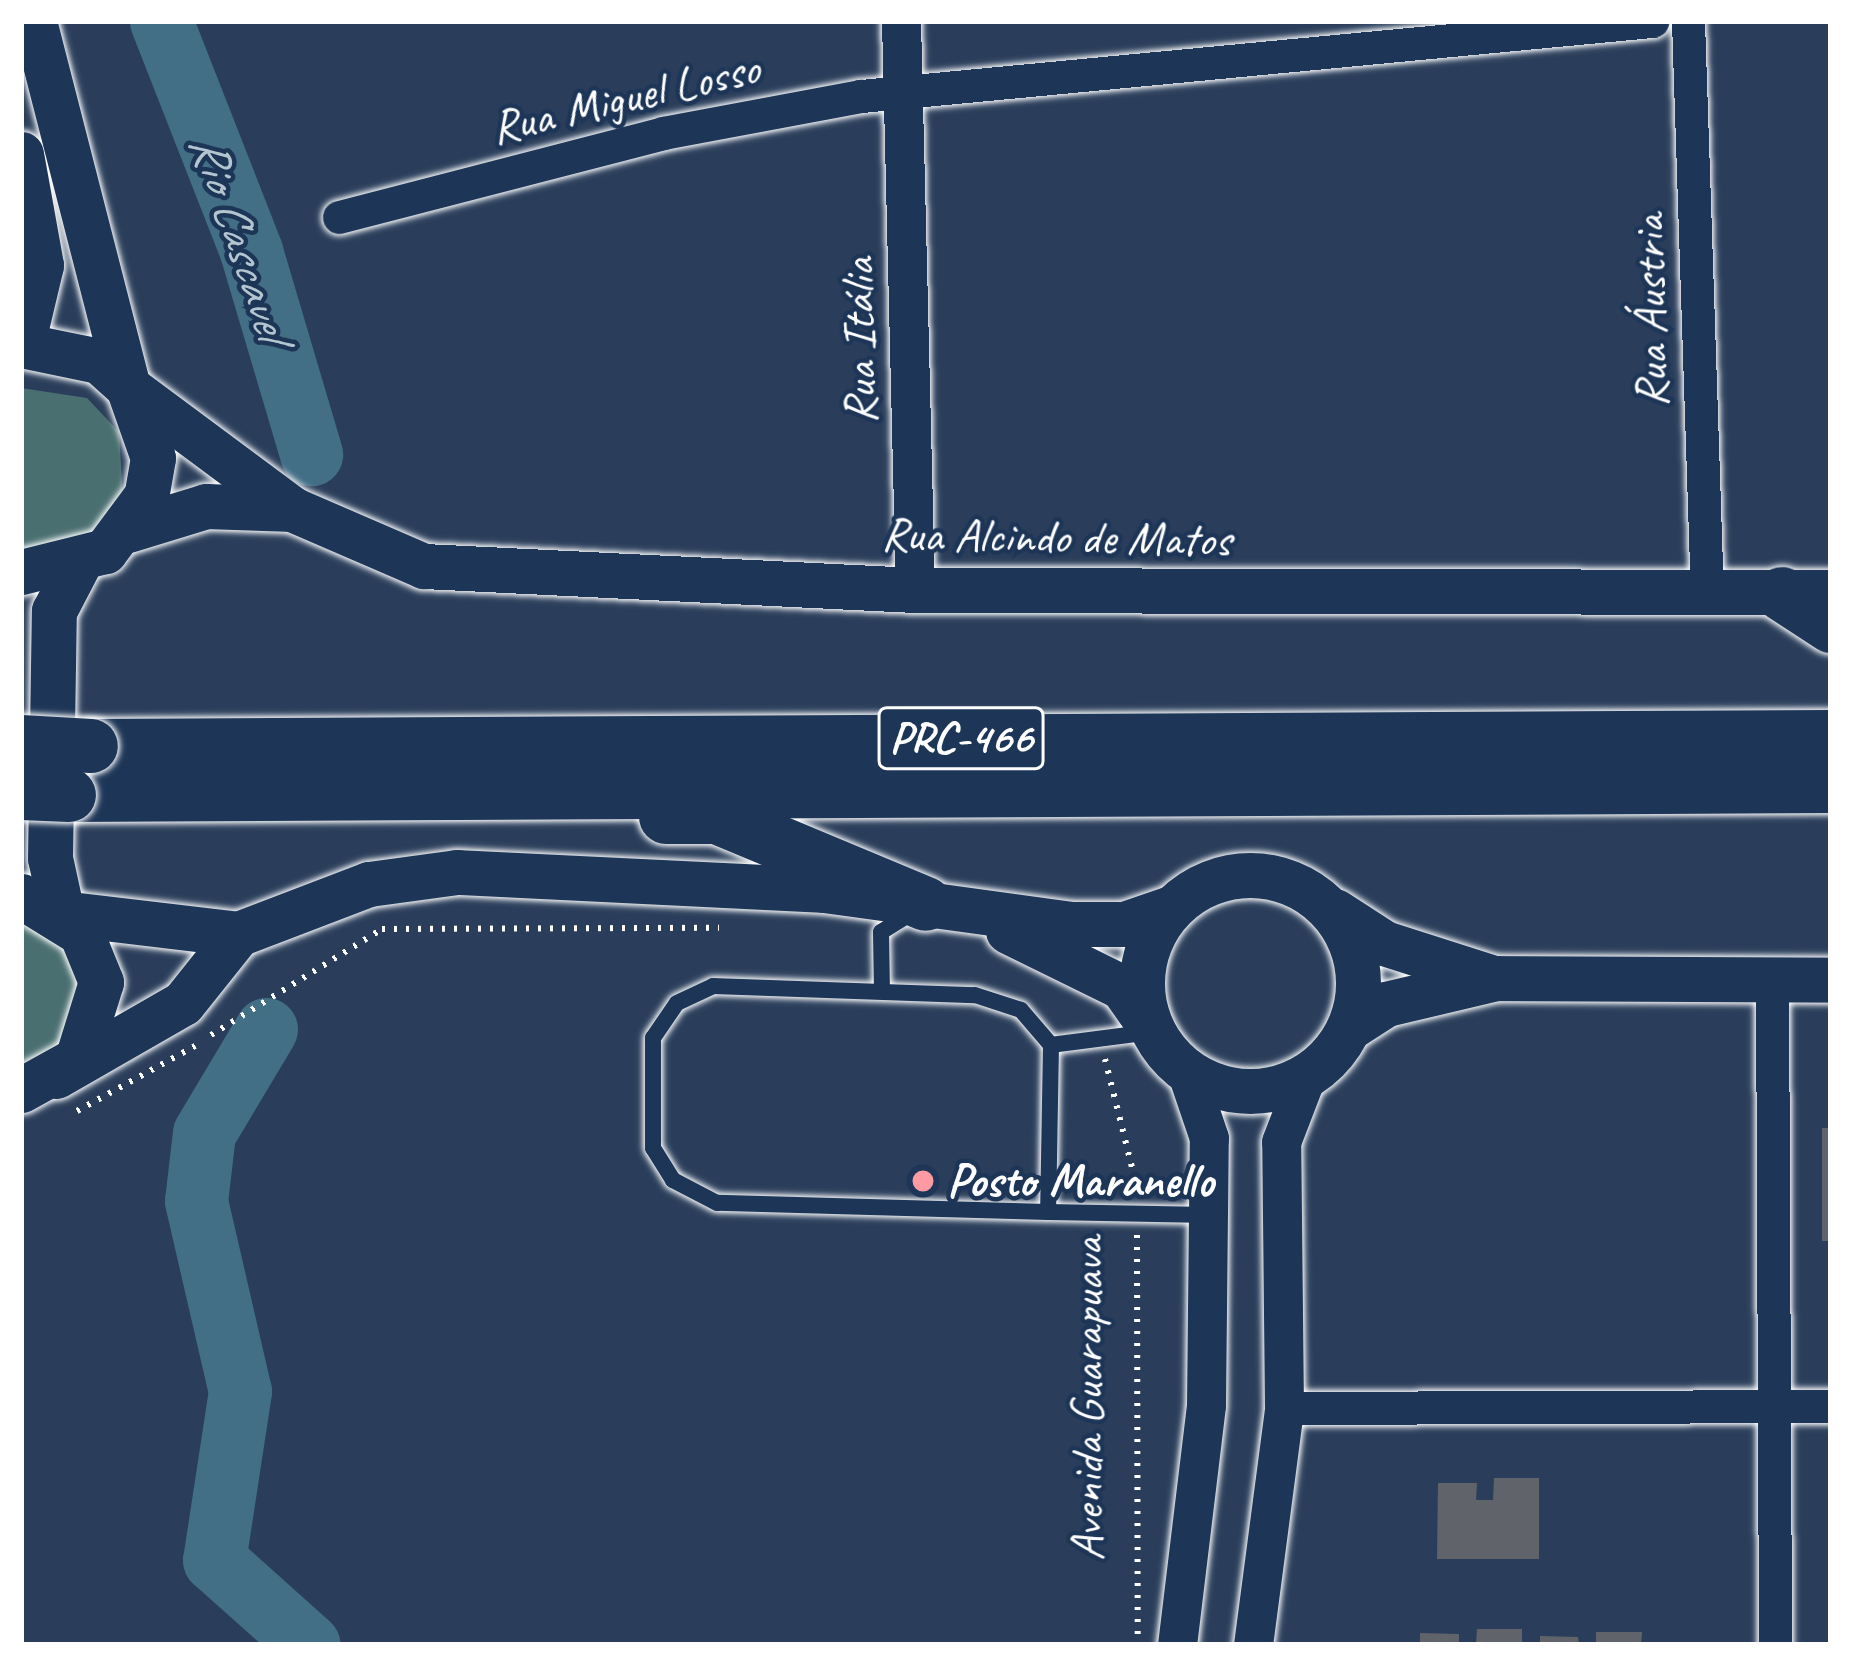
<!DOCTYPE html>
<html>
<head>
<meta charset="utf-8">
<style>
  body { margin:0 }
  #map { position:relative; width:1852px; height:1666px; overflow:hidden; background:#2a3e5b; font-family:Caveat,sans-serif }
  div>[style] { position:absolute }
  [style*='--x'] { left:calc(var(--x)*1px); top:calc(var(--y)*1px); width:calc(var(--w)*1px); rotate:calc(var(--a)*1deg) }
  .green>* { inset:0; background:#4a6f71 }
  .river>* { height:63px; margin:-31.5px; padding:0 31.5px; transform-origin:31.5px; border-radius:31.5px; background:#426e86 }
  .building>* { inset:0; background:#60636a }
  .path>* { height:6px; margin-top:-3px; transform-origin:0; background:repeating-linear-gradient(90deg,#fff 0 3px,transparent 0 12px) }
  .roads { filter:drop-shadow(0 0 3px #fff) drop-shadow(0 0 3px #fff) }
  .service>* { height:16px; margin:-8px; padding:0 8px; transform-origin:8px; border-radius:8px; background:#1d3557 }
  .minor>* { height:33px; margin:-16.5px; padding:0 16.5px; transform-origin:16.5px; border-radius:16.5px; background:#1d3557 }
  .tertiary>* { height:39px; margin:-19.5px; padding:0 19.5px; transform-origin:19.5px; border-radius:19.5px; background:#1d3557 }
  .secondary>* { height:45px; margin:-22.5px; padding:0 22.5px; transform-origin:22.5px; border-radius:22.5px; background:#1d3557 }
  .secondary>.ring { margin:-22.5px; padding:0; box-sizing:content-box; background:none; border:45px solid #1d3557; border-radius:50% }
  .trunk>* { height:54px; margin:-27px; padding:0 27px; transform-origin:27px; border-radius:27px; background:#1d3557 }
  .bridges { filter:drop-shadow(0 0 3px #fff) drop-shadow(0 0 3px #fff) }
  .trunk-bridge>* { height:54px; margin:-27px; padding:0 27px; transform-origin:27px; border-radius:27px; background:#1d3557 }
  .dots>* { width:33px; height:33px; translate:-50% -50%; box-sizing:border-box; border:6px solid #1d3557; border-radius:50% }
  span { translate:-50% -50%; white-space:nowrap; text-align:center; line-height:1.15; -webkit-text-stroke:9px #1d3557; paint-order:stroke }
  .shield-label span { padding:3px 9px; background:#1d3557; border:3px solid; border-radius:9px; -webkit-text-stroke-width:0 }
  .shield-label { font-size:45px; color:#fff; font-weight:700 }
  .street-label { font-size:48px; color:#fff }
  .poi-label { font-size:48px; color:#fff; font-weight:700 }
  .left { translate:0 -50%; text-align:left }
  .water-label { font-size:51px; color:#b3c5cf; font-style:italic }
  .frame { position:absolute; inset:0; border:24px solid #fff; pointer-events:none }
</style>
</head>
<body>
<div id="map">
  <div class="green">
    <i style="clip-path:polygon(21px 388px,87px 398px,119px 432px,123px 501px,96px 540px,21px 555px)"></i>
    <i style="clip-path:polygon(21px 914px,67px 943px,83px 984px,63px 1047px,21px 1072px)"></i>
  </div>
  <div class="river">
    <i style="--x:161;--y:21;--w:247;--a:68.6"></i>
    <i style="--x:251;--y:251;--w:212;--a:73.5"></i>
    <i style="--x:266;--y:1029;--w:121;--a:120.8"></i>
    <i style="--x:204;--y:1133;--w:68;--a:96.7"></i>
    <i style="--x:196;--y:1201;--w:195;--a:77"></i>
    <i style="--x:240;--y:1391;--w:171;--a:98.7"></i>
    <i style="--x:214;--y:1560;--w:127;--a:41.8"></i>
  </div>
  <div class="building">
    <i style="clip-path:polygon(1822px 1128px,1831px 1128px,1831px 1241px,1822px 1241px)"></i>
    <i style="clip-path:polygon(1494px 1478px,1539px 1478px,1539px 1559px,1437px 1559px,1438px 1483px,1477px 1483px,1476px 1500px,1493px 1500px)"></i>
    <i style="clip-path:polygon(1477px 1629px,1522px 1629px,1522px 1645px,1476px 1645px)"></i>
    <i style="clip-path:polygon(1596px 1632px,1642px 1632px,1641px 1645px,1596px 1645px)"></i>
    <i style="clip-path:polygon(1420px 1633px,1459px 1634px,1459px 1645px,1420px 1645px)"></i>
    <i style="clip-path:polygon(1540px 1636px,1578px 1637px,1579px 1645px,1540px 1645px)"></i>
  </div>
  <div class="path">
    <i style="--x:211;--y:1035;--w:201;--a:-31.8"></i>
    <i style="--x:382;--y:929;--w:337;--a:-0.2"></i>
    <i style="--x:1105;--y:1059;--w:136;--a:76"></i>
    <i style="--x:77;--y:1111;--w:135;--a:-28.8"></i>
    <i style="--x:1137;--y:1235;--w:400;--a:89.9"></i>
  </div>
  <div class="roads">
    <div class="service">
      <i style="--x:882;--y:991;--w:59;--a:-91"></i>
      <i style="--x:881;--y:932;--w:36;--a:-32"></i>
      <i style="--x:1151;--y:1032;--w:101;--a:172.6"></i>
      <i style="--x:1051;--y:1045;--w:167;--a:91"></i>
      <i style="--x:1048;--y:1212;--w:160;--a:1.1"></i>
      <i style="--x:1048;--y:1212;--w:331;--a:-178.4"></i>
      <i style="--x:717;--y:1203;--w:50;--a:-152.4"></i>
      <i style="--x:673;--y:1180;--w:38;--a:-122"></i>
      <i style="--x:653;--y:1148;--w:110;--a:-90"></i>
      <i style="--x:653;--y:1038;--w:42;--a:-55.6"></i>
      <i style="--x:677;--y:1003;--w:40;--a:-25"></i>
      <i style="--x:713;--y:986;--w:262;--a:2"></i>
      <i style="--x:975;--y:995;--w:48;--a:18.1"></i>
      <i style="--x:1021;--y:1010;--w:46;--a:49.4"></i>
    </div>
    <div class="minor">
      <i style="--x:1688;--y:21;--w:577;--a:88.11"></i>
      <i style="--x:339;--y:217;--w:335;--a:-14.5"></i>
      <i style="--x:663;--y:133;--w:201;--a:-10.6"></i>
      <i style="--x:861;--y:96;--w:795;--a:-5.42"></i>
      <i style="--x:1772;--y:980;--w:665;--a:89.74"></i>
      <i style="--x:1284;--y:1408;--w:547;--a:-0.21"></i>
    </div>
    <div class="tertiary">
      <i style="--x:901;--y:21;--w:569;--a:88.59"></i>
      <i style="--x:1177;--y:1645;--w:242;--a:-83.1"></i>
      <i style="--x:1206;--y:1405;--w:267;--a:-89.4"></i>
      <i style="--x:1209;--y:1138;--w:69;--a:-108.7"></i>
      <i style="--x:1253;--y:1645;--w:239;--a:-82.5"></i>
      <i style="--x:1284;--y:1408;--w:266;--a:-90.6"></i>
      <i style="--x:1281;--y:1142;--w:70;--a:-69"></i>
    </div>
    <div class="secondary">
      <i style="--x:34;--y:21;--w:378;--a:75.6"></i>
      <i style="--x:128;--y:387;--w:204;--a:36.6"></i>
      <i style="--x:292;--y:509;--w:144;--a:23.4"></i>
      <i style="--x:424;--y:566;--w:492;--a:2.8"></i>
      <i style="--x:915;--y:590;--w:916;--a:0.13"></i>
      <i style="--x:21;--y:154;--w:113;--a:79.8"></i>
      <i style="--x:41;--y:265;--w:82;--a:103.4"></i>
      <i style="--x:21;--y:345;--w:80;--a:11.6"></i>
      <i style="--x:99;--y:361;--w:39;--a:42"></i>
      <i style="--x:128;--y:387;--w:75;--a:70.6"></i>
      <i style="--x:153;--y:458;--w:39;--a:100"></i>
      <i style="--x:146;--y:496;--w:69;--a:126.7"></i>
      <i style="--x:105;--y:551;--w:87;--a:166"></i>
      <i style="--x:128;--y:530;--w:82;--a:-17.1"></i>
      <i style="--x:206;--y:506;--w:86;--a:2"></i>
      <i class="ring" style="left:1142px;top:875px;width:171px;height:171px"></i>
      <i style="--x:21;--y:896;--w:70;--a:31.7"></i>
      <i style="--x:81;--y:933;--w:53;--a:67.8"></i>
      <i style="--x:101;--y:982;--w:81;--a:107.3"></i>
      <i style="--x:77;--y:1059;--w:64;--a:151"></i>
      <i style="--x:1335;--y:911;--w:59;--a:33.1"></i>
      <i style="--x:1384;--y:943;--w:115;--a:17.7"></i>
      <i style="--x:62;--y:913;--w:56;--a:-102.3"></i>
      <i style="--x:50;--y:858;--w:247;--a:-89.1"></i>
      <i style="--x:54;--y:611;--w:50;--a:-62.4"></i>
      <i style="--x:62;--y:913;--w:177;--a:6.8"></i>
      <i style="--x:1008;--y:931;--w:127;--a:26.2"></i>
      <i style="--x:1122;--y:987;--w:45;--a:54.9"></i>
      <i style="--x:1349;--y:1028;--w:44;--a:-33"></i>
      <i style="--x:1386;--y:1004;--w:114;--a:-13.2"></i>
      <i style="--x:1497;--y:978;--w:334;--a:0.3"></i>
      <i style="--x:56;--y:1076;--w:146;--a:-29.9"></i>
      <i style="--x:183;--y:1003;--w:88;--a:-51.4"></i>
      <i style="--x:238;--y:934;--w:140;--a:-20.9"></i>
      <i style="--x:369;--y:884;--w:89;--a:-7.8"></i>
      <i style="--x:457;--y:872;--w:367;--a:2.8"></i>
      <i style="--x:824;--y:890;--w:250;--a:7.8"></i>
      <i style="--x:1072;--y:924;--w:52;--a:0"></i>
      <i style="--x:1124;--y:924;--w:50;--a:-18.8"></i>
    </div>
    <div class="trunk">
      <i style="--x:1782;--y:594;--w:59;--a:33.1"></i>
      <i style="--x:91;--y:746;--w:1740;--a:-0.3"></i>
      <i style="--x:69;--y:795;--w:1762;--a:-0.29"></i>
      <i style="--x:666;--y:817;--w:51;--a:0"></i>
      <i style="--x:717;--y:817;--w:226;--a:22.6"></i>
    </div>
  </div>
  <div class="bridges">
    <div class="trunk-bridge">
      <i style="--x:21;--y:742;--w:70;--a:3.3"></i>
      <i style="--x:21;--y:793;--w:48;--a:2.4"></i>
    </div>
  </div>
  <div class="dots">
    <i style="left:923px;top:1181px;background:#ff9aa2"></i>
  </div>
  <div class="shield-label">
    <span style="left:961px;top:738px">PRC-466</span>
  </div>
  <div class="street-label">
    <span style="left:625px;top:98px;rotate:-13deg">Rua Miguel Losso</span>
    <span style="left:1650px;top:311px;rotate:-91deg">Rua Áustria</span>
    <span style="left:859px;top:341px;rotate:-91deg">Rua Itália</span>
    <span style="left:1056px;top:537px;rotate:1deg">Rua Alcindo de Matos</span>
    <span style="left:1087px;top:1399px;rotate:-90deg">Avenida Guarapuava</span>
  </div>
  <div class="poi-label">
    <span class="left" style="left:947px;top:1181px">Posto Maranello</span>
  </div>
  <div class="water-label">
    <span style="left:240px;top:236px;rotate:71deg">Rio Cascavel</span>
  </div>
  <div class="frame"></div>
</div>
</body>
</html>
